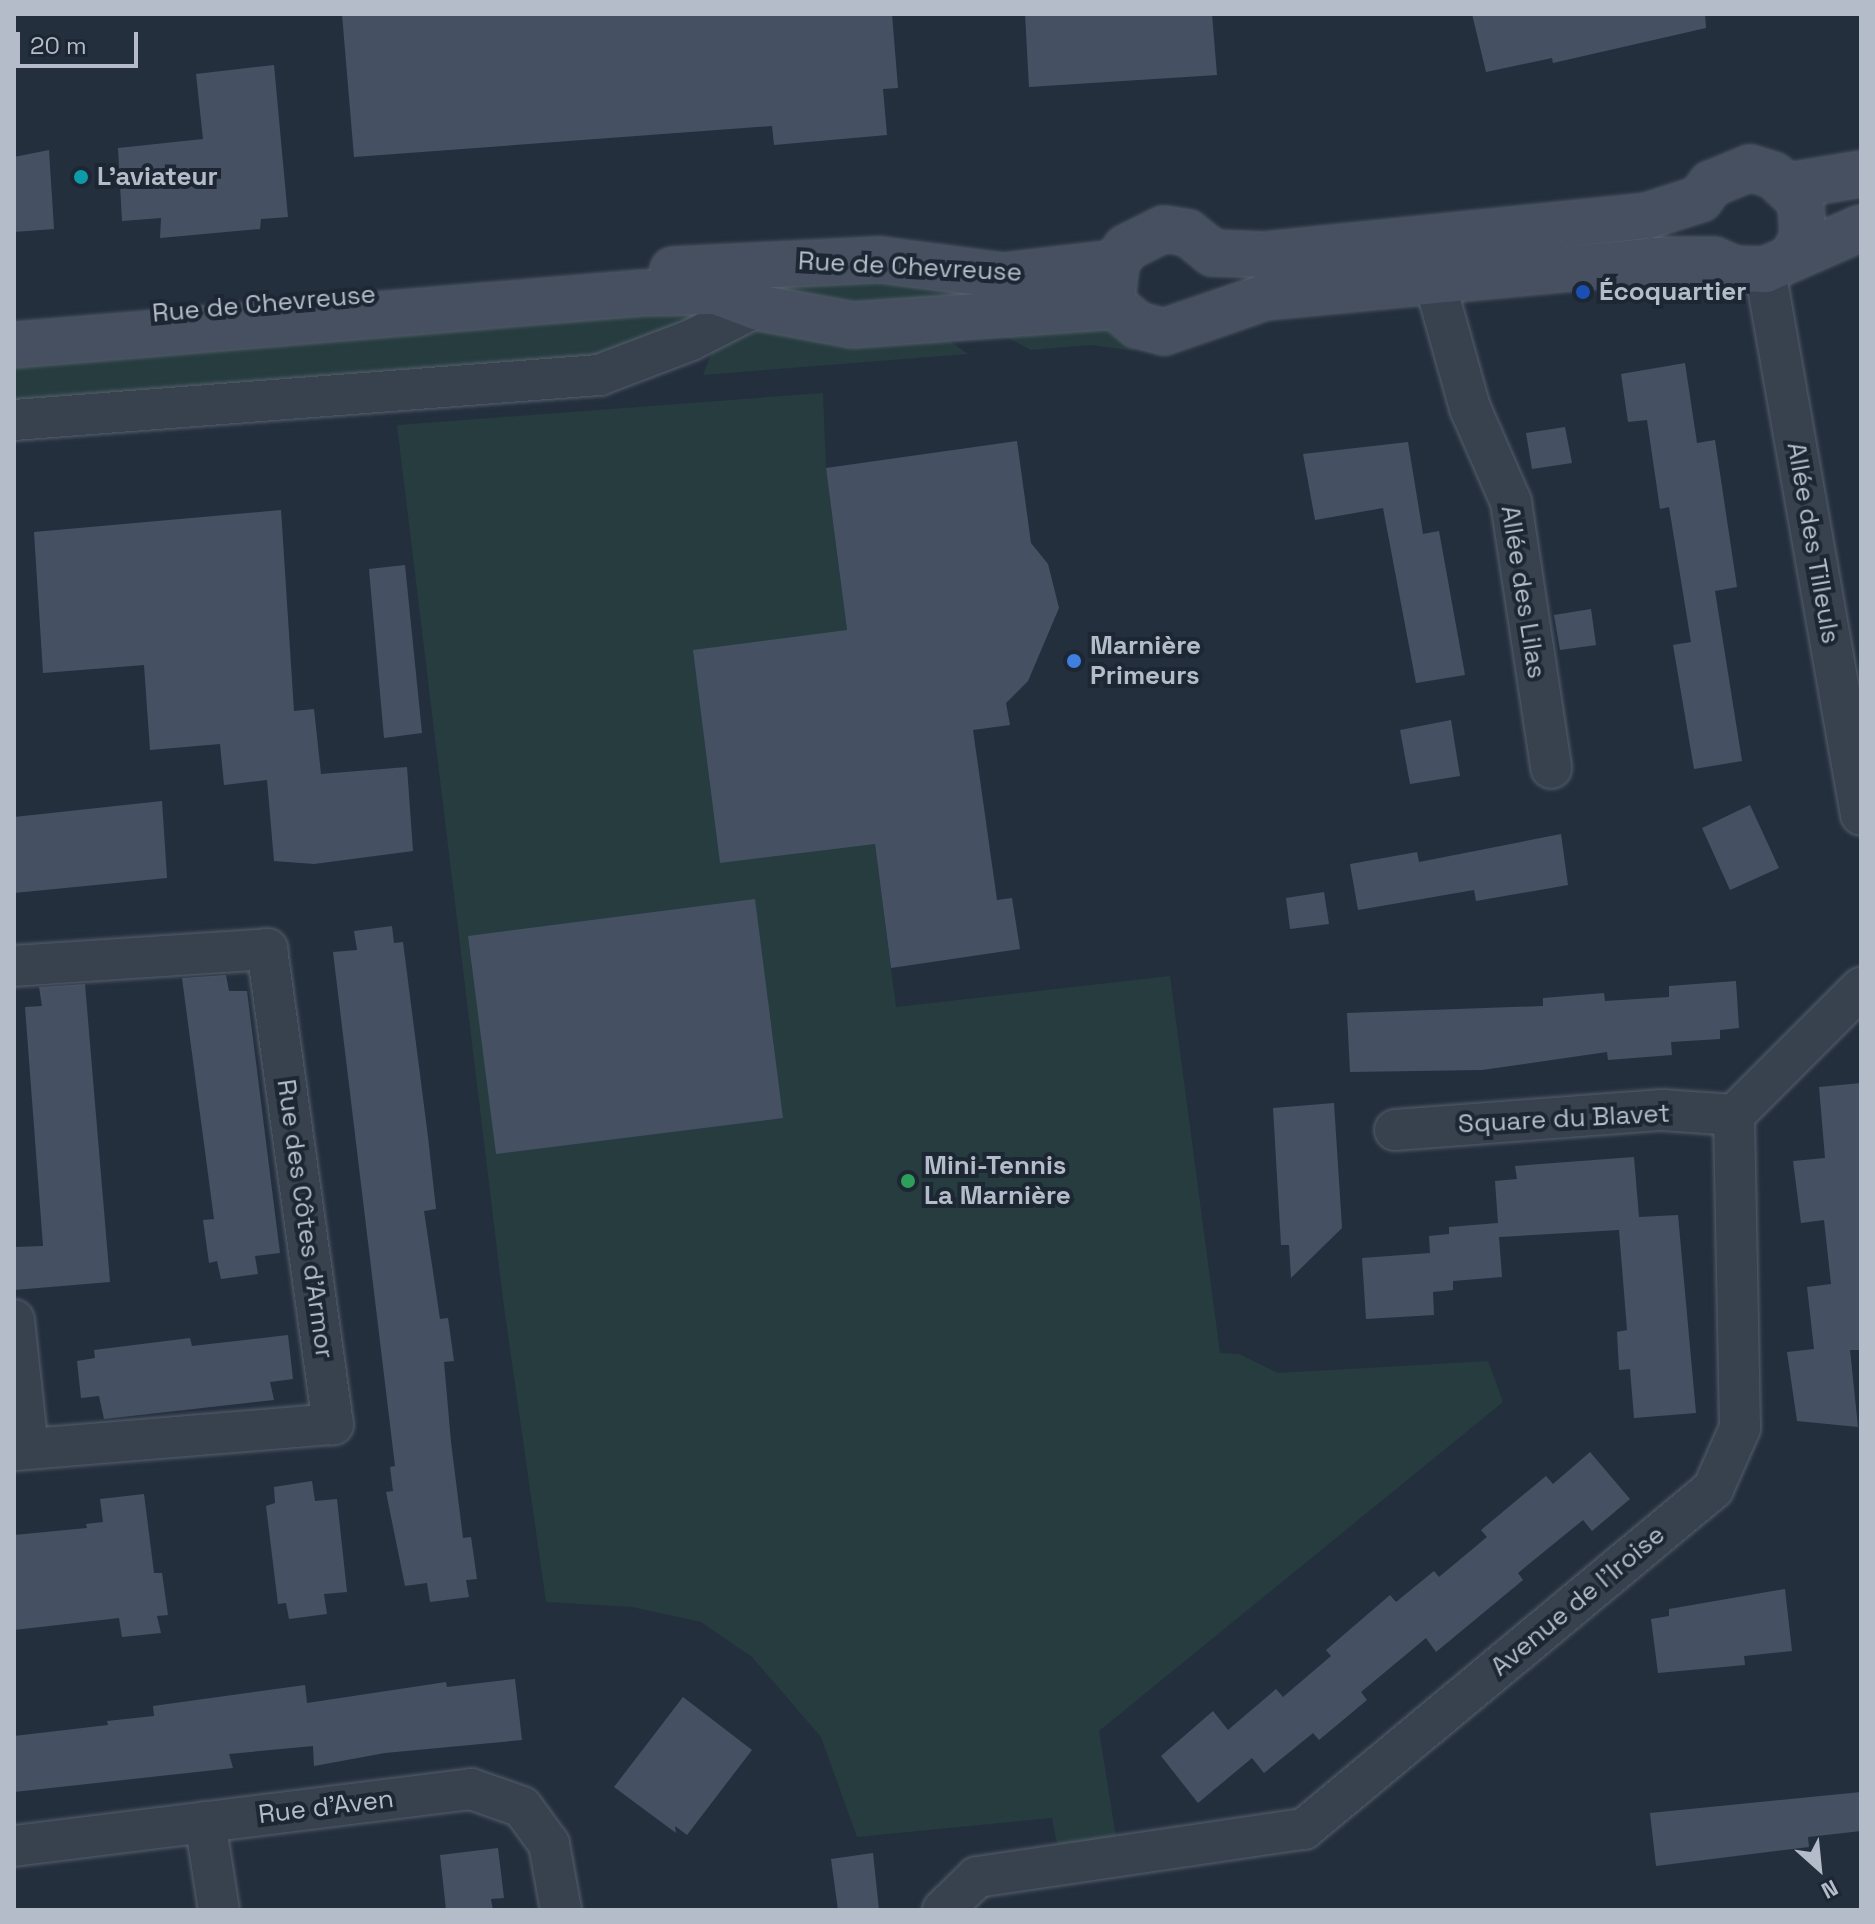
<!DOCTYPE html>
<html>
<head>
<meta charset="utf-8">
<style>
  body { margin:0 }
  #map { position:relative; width:1875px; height:1924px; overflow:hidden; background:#242f3e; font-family:"Space Grotesk",sans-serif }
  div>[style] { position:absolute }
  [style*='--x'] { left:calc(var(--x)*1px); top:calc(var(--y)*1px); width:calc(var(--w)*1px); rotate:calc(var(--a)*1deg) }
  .green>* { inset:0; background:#263c3f }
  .building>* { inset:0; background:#455162 }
  .roads { filter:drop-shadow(0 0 2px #565f6c) drop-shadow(0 0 2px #565f6c) }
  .street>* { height:40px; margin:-20px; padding:0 20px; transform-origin:20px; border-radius:20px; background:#38414e }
  .secondary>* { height:44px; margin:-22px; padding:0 22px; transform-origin:22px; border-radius:22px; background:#465061 }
  .dots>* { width:22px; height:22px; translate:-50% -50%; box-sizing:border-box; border:4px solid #1d2633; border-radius:50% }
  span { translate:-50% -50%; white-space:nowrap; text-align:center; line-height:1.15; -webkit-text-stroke:8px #1d2633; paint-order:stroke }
  .poi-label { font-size:26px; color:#b4bcc9; font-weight:700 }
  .left { translate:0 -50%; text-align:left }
  .street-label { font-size:26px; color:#b4bcc9 }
  .frame { position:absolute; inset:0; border:16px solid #b4bcc9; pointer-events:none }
  .north { position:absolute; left:1779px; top:1828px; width:80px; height:80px; -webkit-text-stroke:6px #1d2633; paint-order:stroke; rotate:153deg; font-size:22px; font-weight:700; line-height:32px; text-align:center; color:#b4bcc9 }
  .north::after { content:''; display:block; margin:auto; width:28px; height:36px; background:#b4bcc9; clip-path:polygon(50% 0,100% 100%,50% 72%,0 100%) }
  .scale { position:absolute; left:16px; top:32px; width:122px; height:36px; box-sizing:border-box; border:4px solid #b4bcc9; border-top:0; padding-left:10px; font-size:24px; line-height:28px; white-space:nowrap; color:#b4bcc9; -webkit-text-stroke:6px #1d2633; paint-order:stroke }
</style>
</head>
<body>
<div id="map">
  <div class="green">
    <i style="clip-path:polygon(740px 280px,1058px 283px,868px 311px)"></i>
    <i style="clip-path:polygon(707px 307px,666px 334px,593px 360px,14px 400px,14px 354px)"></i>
    <i style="clip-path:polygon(753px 326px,947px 339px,968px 354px,703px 375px,713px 349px)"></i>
    <i style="clip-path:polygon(1102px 326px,1136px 351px,1091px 345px,1031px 350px,1001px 334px)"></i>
    <i style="clip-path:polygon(823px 393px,826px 468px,896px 1007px,1170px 976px,1220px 1353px,1239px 1354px,1278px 1373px,1488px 1361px,1503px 1402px,1099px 1731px,1117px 1843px,1058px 1849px,1052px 1818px,857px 1837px,821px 1737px,752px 1657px,701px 1622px,632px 1607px,546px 1602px,504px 1307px,397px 425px)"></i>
  </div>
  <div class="building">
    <i style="clip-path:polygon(342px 14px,892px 14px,898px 88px,883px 89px,887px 135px,774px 145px,772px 126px,354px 157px)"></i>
    <i style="clip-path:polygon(1025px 14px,1212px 14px,1217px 75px,1029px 87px)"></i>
    <i style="clip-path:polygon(1472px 14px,1705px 14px,1706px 28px,1553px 63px,1552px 58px,1486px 72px)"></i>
    <i style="clip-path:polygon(274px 65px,288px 217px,261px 219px,260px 229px,160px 238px,161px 218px,122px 221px,118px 148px,203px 139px,196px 74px)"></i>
    <i style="clip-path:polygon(49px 150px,54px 229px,14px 232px,14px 157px)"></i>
    <i style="clip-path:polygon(1685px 363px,1697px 443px,1715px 440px,1737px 587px,1715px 591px,1742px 761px,1694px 769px,1673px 645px,1691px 642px,1669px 507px,1660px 509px,1647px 420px,1628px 422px,1621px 374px)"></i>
    <i style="clip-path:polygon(1565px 427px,1572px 463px,1532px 469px,1526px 433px)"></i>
    <i style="clip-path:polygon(1017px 441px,1031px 543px,1048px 564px,1059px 608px,1028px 681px,1006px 703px,1010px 725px,973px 730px,997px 900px,1012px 898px,1020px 949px,891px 968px,875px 844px,720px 863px,693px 650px,847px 630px,826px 468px)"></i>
    <i style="clip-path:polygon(1408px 442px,1423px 534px,1439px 531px,1465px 675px,1416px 683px,1383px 508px,1315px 520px,1303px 454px)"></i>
    <i style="clip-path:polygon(281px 510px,294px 711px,314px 709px,321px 774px,407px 767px,413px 851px,314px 864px,274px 861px,267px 780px,224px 785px,220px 744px,150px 750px,144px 665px,43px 673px,34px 532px)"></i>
    <i style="clip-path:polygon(405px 565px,422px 733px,384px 738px,369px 569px)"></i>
    <i style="clip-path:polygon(1591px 609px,1596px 645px,1560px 650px,1554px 615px)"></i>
    <i style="clip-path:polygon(1451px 720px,1460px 776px,1410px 784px,1400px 730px)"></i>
    <i style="clip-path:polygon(162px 801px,167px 878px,14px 893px,14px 817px)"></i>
    <i style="clip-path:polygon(1750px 805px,1779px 868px,1730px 890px,1702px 828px)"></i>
    <i style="clip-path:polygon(1561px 834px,1568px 885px,1476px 901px,1474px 890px,1358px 910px,1350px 864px,1417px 852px,1419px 862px)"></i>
    <i style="clip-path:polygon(1324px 892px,1329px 924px,1290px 929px,1286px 898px)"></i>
    <i style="clip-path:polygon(755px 899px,783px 1118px,496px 1154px,468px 936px)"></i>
    <i style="clip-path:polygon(392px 926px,394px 943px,403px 942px,428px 1137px,436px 1209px,424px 1211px,440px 1319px,448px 1318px,454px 1361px,444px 1362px,451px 1442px,463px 1538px,471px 1537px,477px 1579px,466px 1580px,469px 1597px,430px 1602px,427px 1583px,405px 1586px,386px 1492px,393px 1491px,390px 1467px,395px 1466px,333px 952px,357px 950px,354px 931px)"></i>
    <i style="clip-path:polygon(226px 975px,229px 991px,247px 991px,280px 1253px,255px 1256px,258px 1274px,221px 1279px,217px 1261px,209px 1263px,203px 1220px,214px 1219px,182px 978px)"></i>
    <i style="clip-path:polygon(1736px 981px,1739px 1028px,1720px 1030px,1720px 1039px,1671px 1042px,1672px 1055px,1608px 1060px,1607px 1052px,1482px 1070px,1350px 1072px,1347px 1013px,1543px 1006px,1543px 998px,1604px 993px,1605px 1001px,1669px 997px,1669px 986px)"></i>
    <i style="clip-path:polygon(85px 984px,110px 1282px,14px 1290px,14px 1247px,43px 1246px,25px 1007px,42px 1006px,39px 987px)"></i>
    <i style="clip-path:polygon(1861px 1083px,1861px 1350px,1850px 1350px,1858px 1427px,1797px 1421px,1787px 1352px,1814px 1349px,1807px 1287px,1831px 1284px,1824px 1220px,1801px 1223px,1793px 1161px,1825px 1158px,1819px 1087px)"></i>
    <i style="clip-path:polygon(1334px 1103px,1342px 1228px,1291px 1278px,1289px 1245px,1281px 1245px,1273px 1108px)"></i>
    <i style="clip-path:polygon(1634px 1157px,1639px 1217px,1678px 1215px,1696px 1413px,1634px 1418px,1630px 1369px,1619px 1370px,1617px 1332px,1627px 1330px,1619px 1230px,1499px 1237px,1502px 1277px,1453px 1281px,1453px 1290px,1433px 1292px,1434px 1315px,1366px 1319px,1362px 1258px,1430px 1253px,1429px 1236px,1449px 1234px,1449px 1227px,1498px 1223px,1495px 1181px,1517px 1179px,1515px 1166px)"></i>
    <i style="clip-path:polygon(288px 1335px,293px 1379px,270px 1382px,274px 1400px,104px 1419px,99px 1396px,81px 1398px,77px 1361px,95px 1358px,94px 1350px,190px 1338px,192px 1346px)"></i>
    <i style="clip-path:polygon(1590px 1452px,1630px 1499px,1592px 1531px,1583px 1520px,1518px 1573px,1523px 1580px,1436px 1652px,1426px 1638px,1361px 1692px,1367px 1700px,1319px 1740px,1313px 1733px,1264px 1773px,1252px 1758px,1198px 1803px,1161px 1756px,1213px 1711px,1228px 1730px,1276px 1689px,1283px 1697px,1331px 1656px,1326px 1650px,1390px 1595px,1396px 1602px,1434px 1571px,1439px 1577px,1487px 1537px,1481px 1530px,1546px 1476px,1553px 1484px)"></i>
    <i style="clip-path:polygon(312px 1481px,315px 1501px,337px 1499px,347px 1592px,324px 1594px,327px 1614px,289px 1619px,286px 1603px,278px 1604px,266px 1506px,275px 1503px,274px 1487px)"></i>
    <i style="clip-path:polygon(144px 1494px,154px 1573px,162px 1573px,168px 1615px,157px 1616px,161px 1633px,122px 1637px,119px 1618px,14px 1630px,14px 1535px,87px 1528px,86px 1524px,103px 1522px,100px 1499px)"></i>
    <i style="clip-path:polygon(1785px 1589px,1792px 1651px,1744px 1656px,1745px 1665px,1658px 1673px,1651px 1619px,1669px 1616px,1669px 1609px)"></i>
    <i style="clip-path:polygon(515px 1679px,522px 1740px,385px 1753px,314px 1766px,313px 1746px,229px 1754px,233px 1768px,14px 1792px,14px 1736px,108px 1725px,107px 1721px,154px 1716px,153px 1706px,305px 1685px,307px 1703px,446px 1682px,447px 1687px)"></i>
    <i style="clip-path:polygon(683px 1697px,752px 1750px,687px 1835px,675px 1826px,676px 1833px,614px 1787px)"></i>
    <i style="clip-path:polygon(1861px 1792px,1861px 1831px,1808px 1837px,1809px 1847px,1656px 1866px,1650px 1813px)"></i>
    <i style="clip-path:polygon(498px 1848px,504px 1898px,491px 1899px,493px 1910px,446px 1910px,440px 1855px)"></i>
    <i style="clip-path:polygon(873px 1853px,879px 1910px,838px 1910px,831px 1859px)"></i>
  </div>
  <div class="roads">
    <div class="street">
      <i style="--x:1765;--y:270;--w:553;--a:80.01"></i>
      <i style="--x:1435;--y:283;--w:130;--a:74.4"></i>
      <i style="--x:1470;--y:408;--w:103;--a:66.4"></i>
      <i style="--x:1511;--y:502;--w:269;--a:81.4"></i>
      <i style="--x:14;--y:420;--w:587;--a:-4.4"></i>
      <i style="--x:599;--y:375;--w:98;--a:-20.8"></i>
      <i style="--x:691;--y:340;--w:73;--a:-26.9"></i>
      <i style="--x:14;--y:966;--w:254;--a:-3.8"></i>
      <i style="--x:267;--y:949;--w:480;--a:82.1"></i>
      <i style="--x:333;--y:1424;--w:320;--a:175.3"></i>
      <i style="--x:1395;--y:1130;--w:268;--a:-4.3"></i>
      <i style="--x:1662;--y:1110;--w:72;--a:4"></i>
      <i style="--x:14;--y:1320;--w:129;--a:83.8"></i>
      <i style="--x:205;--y:1822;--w:89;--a:81"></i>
      <i style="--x:14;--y:1846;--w:461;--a:-7.1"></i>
      <i style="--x:471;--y:1789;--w:54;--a:19.4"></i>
      <i style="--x:522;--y:1807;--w:46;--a:53.9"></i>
      <i style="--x:549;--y:1844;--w:67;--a:79.7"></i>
      <i style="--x:943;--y:1910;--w:47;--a:-44.1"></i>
      <i style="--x:977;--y:1877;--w:331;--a:-8.4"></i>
      <i style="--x:1304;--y:1829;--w:532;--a:-39.74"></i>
      <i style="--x:1713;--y:1489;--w:67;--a:-66.1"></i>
      <i style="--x:1740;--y:1428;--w:313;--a:-91.1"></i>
      <i style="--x:1734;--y:1115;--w:180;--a:-45"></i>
    </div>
    <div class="secondary">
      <i style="--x:1788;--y:186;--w:74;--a:-9.3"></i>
      <i style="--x:673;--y:270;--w:208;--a:-2.8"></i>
      <i style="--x:881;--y:260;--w:123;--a:7.5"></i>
      <i style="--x:1003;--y:276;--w:114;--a:-6.6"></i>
      <i style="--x:1113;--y:292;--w:29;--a:-84"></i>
      <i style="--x:1116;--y:263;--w:18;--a:-56"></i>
      <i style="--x:1126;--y:248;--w:42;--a:-26.6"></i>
      <i style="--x:1164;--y:229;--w:24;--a:9"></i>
      <i style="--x:1188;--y:233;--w:32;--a:39"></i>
      <i style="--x:1213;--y:253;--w:52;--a:2.2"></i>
      <i style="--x:1265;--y:255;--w:384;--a:-5.8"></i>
      <i style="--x:1647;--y:216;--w:56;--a:-17.8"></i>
      <i style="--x:1700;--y:199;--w:19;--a:-54"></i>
      <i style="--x:1711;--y:184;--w:42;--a:-22.3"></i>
      <i style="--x:1750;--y:168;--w:24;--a:17"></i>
      <i style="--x:1773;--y:175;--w:38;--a:43"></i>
      <i style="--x:1801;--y:201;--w:37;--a:87"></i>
      <i style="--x:1803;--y:238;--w:22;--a:120"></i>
      <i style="--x:14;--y:345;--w:630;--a:-4.73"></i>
      <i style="--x:642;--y:293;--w:74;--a:-0.8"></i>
      <i style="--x:716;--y:292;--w:43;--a:20.6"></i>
      <i style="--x:756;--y:307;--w:99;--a:10.5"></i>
      <i style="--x:853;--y:325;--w:263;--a:-4.1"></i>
      <i style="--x:1115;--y:306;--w:30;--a:40"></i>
      <i style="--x:1138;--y:325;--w:27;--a:15"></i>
      <i style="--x:1164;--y:332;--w:107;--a:-19.1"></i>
      <i style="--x:1265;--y:297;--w:390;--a:-5.4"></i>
      <i style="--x:1653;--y:260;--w:61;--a:0"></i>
      <i style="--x:1714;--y:260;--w:22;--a:24"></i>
      <i style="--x:1734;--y:269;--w:31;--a:2"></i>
      <i style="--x:1765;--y:270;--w:105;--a:-23.6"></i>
    </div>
  </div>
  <div class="dots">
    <i style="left:81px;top:177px;background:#0f9aa8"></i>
    <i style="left:1583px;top:292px;background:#1a4fb4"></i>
    <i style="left:1074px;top:661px;background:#3f7fe0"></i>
    <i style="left:908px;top:1181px;background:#2e9e5b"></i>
  </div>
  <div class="poi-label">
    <span class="left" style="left:97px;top:177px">L'aviateur</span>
    <span class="left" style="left:1599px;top:292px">Écoquartier</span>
    <span class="left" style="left:1090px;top:661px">Marnière<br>Primeurs</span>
    <span class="left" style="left:924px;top:1181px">Mini-Tennis<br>La Marnière</span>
  </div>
  <div class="street-label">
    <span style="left:910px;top:267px;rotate:3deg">Rue de Chevreuse</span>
    <span style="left:264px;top:304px;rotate:-5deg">Rue de Chevreuse</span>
    <span style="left:1813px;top:543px;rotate:80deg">Allée des Tilleuls</span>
    <span style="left:1523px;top:592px;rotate:81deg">Allée des Lilas</span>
    <span style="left:1564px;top:1119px;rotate:-3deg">Square du Blavet</span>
    <span style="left:305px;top:1219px;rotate:82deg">Rue des Côtes d'Armor</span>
    <span style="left:1578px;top:1601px;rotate:-40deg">Avenue de l'Iroise</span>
    <span style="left:326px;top:1807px;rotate:-7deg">Rue d'Aven</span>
  </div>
  <div class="frame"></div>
  <div class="north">N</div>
  <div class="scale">20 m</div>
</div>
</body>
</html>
